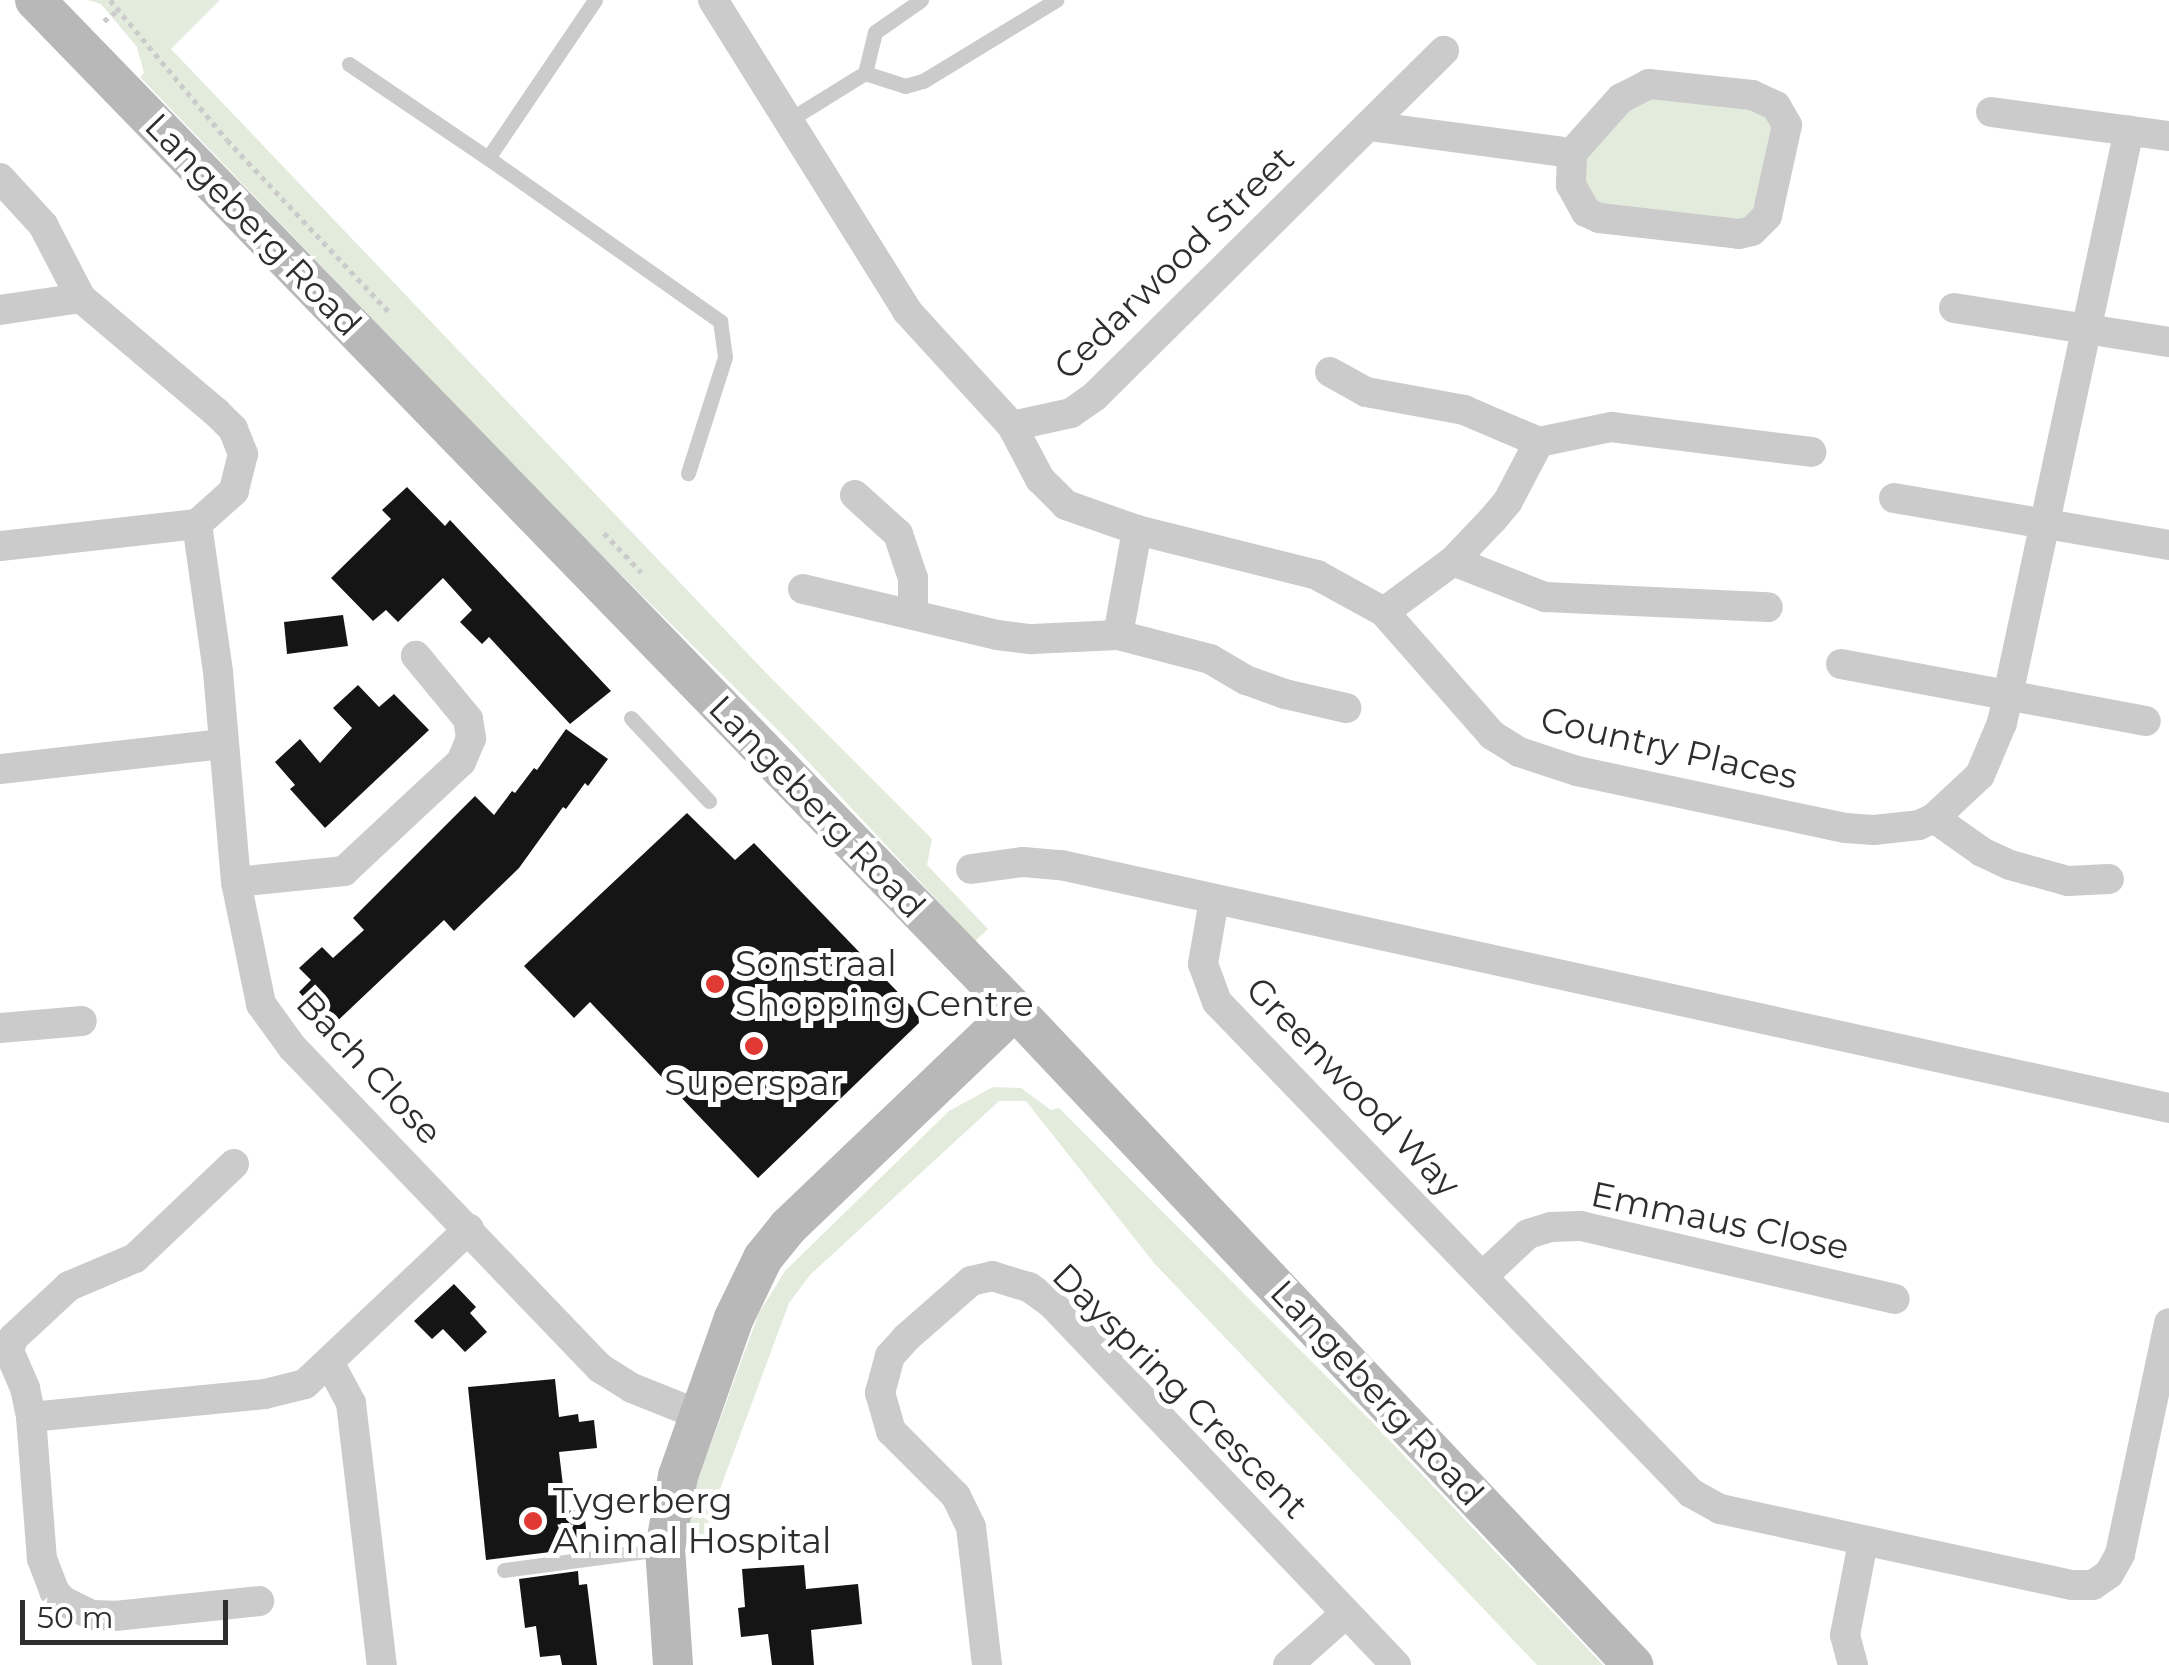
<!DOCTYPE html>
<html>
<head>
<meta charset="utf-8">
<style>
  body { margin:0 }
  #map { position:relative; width:2169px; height:1665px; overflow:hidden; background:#fff; font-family:Montserrat,sans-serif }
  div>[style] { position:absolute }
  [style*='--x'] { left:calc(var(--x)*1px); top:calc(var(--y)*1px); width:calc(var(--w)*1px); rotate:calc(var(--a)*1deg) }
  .green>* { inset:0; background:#e3ebdc }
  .building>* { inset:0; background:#151515 }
  .path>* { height:5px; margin-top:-2.5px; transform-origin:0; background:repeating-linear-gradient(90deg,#cbcbcb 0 5px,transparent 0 10px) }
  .lane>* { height:15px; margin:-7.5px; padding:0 7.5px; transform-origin:7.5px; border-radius:7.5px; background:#cbcbcb }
  .street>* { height:30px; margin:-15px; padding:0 15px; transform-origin:15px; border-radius:15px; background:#cbcbcb }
  .secondary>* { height:40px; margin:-20px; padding:0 20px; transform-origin:20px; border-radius:20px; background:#b8b8b8 }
  .dots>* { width:28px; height:28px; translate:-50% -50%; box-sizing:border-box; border:5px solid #fff; border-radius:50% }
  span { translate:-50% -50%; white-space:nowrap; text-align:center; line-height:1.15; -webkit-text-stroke:10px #fff; paint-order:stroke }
  .street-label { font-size:35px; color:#2e2e2e }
  .poi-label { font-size:35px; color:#2e2e2e }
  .left { translate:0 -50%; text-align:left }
  .scale { position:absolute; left:20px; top:1600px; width:208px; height:45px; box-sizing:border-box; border:5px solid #2e2e2e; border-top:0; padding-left:12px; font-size:30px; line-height:35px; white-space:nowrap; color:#2e2e2e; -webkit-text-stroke:8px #fff; paint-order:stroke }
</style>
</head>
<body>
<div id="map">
  <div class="green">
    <i style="clip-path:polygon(88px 0,220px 0,171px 49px,771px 678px,932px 839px,927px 865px,988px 929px,975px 941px,789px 741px,555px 509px,140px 77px,144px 73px,137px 47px,101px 4px)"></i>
    <i style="clip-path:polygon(1640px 96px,1757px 109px,1775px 127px,1750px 220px,1598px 208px,1580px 183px,1583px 159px)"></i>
    <i style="clip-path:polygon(993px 1087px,1021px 1088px,1051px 1110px,1059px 1108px,1373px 1423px,1603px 1665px,1537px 1665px,1154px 1263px,1026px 1101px,999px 1101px,810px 1275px,789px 1303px,710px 1516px,707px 1537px,684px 1535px,689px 1504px,745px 1351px,759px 1313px,785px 1271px,949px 1111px)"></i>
  </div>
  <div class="building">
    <i style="clip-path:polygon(407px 487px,445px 526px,450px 520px,611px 691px,570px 724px,489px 637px,482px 644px,460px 622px,472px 610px,443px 578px,398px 622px,386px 610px,373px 621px,331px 578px,391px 519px,382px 510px)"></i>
    <i style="clip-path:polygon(343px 615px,348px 646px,287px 654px,284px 622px)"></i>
    <i style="clip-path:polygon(358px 685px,379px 707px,394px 694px,429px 730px,325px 828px,290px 789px,295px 785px,275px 762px,300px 739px,320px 763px,352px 728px,333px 708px)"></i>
    <i style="clip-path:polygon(566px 729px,608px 759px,588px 786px,585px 783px,566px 809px,563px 807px,519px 868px,454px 931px,444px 920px,331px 1027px,299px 992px,311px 980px,299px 968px,322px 947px,333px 958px,364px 930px,353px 918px,475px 796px,494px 815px,512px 791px,515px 793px,534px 768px,537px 770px)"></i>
    <i style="clip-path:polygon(687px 813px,735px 860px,754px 843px,918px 1013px,919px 1023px,758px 1178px,590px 1002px,574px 1018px,524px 966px)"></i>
    <i style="clip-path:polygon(454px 1284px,476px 1307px,470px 1313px,487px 1332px,465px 1352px,443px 1329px,432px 1339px,414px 1321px)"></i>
    <i style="clip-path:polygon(555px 1379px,559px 1417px,578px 1414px,579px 1422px,594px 1420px,597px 1448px,559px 1452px,566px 1511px,584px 1509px,587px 1538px,574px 1540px,575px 1549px,486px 1560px,468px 1387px)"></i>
    <i style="clip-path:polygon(804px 1565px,806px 1589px,858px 1584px,862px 1624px,811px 1630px,814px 1665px,772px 1665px,768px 1634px,741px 1637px,738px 1608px,745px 1607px,742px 1569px)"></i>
    <i style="clip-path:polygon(578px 1571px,579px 1585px,587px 1584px,597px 1665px,562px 1665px,560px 1655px,540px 1657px,536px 1626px,525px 1628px,519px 1579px)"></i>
  </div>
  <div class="path">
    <i style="--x:110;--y:0;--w:182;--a:50.1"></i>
    <i style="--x:227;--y:140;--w:239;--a:46.7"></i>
    <i style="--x:104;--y:21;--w:18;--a:-38"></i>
    <i style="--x:604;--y:533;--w:54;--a:46.5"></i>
  </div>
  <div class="lane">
    <i style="--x:595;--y:0;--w:191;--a:124.1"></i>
    <i style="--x:488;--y:158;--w:284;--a:35.1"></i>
    <i style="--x:720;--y:321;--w:36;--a:82"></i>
    <i style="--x:725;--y:357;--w:122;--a:107.7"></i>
    <i style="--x:349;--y:64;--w:168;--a:34.1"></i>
    <i style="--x:865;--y:73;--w:42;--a:-76.3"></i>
    <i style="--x:875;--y:32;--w:56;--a:-34.8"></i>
    <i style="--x:789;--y:120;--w:89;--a:-31.7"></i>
    <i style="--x:865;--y:73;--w:42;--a:18"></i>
    <i style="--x:905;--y:86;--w:19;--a:-16"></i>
    <i style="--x:923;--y:81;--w:156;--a:-31.3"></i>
    <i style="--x:631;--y:718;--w:114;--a:46.8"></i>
    <i style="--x:504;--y:1570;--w:158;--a:-7.6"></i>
  </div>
  <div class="street">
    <i style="--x:713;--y:0;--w:367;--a:58"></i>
    <i style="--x:907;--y:311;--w:156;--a:47.6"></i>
    <i style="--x:1012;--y:426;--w:60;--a:-12.4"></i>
    <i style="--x:1071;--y:413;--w:29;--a:-35"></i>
    <i style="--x:1095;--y:396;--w:491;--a:-44.7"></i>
    <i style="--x:1991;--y:112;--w:180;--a:7.7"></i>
    <i style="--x:1369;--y:126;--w:205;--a:7.6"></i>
    <i style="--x:1572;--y:153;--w:32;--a:92"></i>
    <i style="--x:1571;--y:185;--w:31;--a:61"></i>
    <i style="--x:1586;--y:212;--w:14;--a:25"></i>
    <i style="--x:1599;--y:218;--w:141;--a:6.5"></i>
    <i style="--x:1739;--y:234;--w:13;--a:-13"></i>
    <i style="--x:1752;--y:231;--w:21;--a:-45"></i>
    <i style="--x:1767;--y:216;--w:93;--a:-77.6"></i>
    <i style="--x:1787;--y:125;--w:22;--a:-120"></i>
    <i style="--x:1776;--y:106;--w:26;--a:-155"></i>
    <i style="--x:1752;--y:95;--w:104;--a:-173.9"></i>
    <i style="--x:1649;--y:84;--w:31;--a:153"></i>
    <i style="--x:1621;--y:98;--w:74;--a:131.7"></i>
    <i style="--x:0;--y:178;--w:64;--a:47.5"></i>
    <i style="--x:43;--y:225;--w:82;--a:62.5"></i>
    <i style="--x:81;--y:298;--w:177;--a:40.2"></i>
    <i style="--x:216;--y:412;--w:24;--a:45"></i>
    <i style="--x:233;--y:429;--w:27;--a:68"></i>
    <i style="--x:243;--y:454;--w:38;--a:104"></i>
    <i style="--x:234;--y:491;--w:50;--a:138.3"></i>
    <i style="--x:197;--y:524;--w:198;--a:173.6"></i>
    <i style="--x:1954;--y:308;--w:218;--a:9"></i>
    <i style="--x:0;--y:310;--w:82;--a:-8.4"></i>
    <i style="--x:1330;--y:372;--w:41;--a:29.1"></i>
    <i style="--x:1366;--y:392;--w:100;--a:10.4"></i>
    <i style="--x:1464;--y:410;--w:82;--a:23.1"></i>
    <i style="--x:1012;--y:426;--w:60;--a:62.2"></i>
    <i style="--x:1040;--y:479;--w:37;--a:45"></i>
    <i style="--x:1066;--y:505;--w:75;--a:19.4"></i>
    <i style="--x:1137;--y:530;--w:186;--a:14"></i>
    <i style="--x:1317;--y:575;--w:77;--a:28.9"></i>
    <i style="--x:1384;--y:612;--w:164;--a:48.7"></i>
    <i style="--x:1492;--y:735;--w:32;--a:32"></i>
    <i style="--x:1519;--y:752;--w:61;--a:18.1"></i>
    <i style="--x:1577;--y:771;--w:274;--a:12"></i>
    <i style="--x:1845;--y:828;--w:29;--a:4"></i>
    <i style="--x:1874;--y:830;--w:45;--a:-6.3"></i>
    <i style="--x:1919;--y:825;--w:17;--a:-25"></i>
    <i style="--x:1934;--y:818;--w:63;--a:-43.1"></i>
    <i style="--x:1980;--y:775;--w:56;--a:-67.1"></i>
    <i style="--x:2002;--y:723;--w:606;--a:-77.91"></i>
    <i style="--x:855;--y:495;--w:58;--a:42.2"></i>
    <i style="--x:898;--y:534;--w:46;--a:71.2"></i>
    <i style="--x:913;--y:578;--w:35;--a:90"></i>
    <i style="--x:1894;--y:498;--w:279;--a:9.7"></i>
    <i style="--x:197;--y:524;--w:149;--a:81.9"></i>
    <i style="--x:218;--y:672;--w:211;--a:85.1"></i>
    <i style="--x:236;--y:882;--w:125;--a:78.4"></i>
    <i style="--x:261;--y:1004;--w:53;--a:54.2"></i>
    <i style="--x:292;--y:1047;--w:445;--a:46.2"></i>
    <i style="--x:600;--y:1368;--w:38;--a:32"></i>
    <i style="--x:632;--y:1388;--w:70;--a:21.8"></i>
    <i style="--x:1453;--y:561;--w:99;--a:21.4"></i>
    <i style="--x:1545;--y:597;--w:223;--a:2.6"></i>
    <i style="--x:803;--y:589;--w:199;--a:13.3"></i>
    <i style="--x:997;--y:635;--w:35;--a:7"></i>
    <i style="--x:1032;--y:639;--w:86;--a:-2.7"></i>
    <i style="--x:1118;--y:635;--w:95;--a:14.6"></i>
    <i style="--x:1210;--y:659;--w:42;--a:30.3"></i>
    <i style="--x:1246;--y:680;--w:41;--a:19.7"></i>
    <i style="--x:1285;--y:694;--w:63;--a:12.9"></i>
    <i style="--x:1384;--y:612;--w:86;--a:-36.5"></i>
    <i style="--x:1453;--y:561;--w:58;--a:-46.4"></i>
    <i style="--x:1493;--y:519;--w:23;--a:-50"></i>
    <i style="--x:1508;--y:501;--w:67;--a:-62.3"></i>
    <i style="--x:1539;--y:442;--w:74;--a:-11.8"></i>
    <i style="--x:1611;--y:427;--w:202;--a:7.1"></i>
    <i style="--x:1118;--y:635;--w:107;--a:-79.7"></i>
    <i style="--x:1841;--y:664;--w:310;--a:10.6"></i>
    <i style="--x:0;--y:769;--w:224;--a:-6.4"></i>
    <i style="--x:1934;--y:818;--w:59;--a:35.3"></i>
    <i style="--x:1982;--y:852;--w:31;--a:25"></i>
    <i style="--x:2010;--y:865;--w:60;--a:15.4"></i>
    <i style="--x:2068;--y:881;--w:41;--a:-2.8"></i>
    <i style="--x:971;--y:869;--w:52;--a:-7.7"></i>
    <i style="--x:1023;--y:862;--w:38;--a:5"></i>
    <i style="--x:1061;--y:865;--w:1134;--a:12.37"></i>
    <i style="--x:236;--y:882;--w:109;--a:-5.8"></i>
    <i style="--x:344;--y:871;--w:160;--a:-43"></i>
    <i style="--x:461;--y:762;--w:26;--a:-67"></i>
    <i style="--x:471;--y:738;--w:19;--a:-99"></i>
    <i style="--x:468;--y:719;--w:82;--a:-129.5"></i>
    <i style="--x:1214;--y:900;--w:65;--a:99.8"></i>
    <i style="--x:1203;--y:964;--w:40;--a:69.8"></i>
    <i style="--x:1217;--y:1002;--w:682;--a:46.01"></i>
    <i style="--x:1691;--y:1493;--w:33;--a:29"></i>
    <i style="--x:1720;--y:1509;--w:360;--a:12.2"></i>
    <i style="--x:2072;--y:1585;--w:21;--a:0"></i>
    <i style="--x:2093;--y:1585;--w:19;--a:-35"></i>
    <i style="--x:2109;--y:1574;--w:23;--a:-61"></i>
    <i style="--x:2120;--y:1554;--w:236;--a:-78"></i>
    <i style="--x:0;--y:1028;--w:82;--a:-4.9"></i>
    <i style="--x:234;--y:1164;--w:137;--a:136.5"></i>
    <i style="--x:135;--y:1258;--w:72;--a:157"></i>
    <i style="--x:69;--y:1286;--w:76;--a:137.1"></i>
    <i style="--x:13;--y:1338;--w:14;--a:107"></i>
    <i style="--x:9;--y:1351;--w:40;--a:66.6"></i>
    <i style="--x:25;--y:1388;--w:30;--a:78"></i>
    <i style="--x:31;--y:1417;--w:142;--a:85.6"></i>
    <i style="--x:42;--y:1559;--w:34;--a:69"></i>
    <i style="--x:54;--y:1591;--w:13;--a:48"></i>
    <i style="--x:63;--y:1601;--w:32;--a:26"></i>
    <i style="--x:92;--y:1615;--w:23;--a:2"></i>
    <i style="--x:115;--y:1616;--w:145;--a:-5.9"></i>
    <i style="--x:1484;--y:1275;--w:60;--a:-43"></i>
    <i style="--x:1528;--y:1234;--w:24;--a:-17"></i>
    <i style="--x:1551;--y:1227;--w:30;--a:-2"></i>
    <i style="--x:1581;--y:1226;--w:322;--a:13.1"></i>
    <i style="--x:330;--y:1364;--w:44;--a:61.7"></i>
    <i style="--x:351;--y:1403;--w:264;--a:83.3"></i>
    <i style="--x:31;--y:1417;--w:235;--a:-5.6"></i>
    <i style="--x:265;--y:1394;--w:41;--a:-14"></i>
    <i style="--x:305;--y:1384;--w:226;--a:-43.4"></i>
    <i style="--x:987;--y:1665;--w:139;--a:-96.6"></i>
    <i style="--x:971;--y:1527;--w:34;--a:-116"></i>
    <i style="--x:956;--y:1496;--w:92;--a:-135"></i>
    <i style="--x:891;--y:1431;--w:40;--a:-106"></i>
    <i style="--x:880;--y:1393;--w:38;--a:-75"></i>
    <i style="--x:890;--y:1356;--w:24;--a:-48"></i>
    <i style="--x:906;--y:1338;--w:86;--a:-41.2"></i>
    <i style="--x:971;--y:1281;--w:22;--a:-13"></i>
    <i style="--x:992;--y:1276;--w:39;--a:17"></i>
    <i style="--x:1029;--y:1287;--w:29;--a:36"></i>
    <i style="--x:1052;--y:1304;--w:499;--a:46.4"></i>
    <i style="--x:1288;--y:1665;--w:75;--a:-41.8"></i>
    <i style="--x:1853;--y:1665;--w:31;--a:-105"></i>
    <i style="--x:1845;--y:1635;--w:95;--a:-79"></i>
  </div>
  <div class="secondary">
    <i style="--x:35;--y:0;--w:1407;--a:45.86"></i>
    <i style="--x:1015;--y:1010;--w:901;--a:46.66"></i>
    <i style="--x:673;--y:1665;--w:116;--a:-93.9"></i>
    <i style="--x:665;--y:1549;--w:74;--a:-79.9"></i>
    <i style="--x:678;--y:1476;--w:168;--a:-70.5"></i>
    <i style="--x:734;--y:1318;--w:67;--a:-64.2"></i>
    <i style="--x:763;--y:1258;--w:40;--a:-51"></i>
    <i style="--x:788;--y:1227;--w:314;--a:-43.7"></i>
  </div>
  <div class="dots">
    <i style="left:715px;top:984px;background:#e13934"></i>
    <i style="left:754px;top:1046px;background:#e13934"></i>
    <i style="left:533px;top:1521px;background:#e13934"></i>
  </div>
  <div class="street-label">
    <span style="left:253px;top:225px;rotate:46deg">Langeberg Road</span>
    <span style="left:1174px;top:263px;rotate:-44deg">Cedarwood Street</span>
    <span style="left:1669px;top:748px;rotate:13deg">Country Places</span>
    <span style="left:817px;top:807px;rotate:46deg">Langeberg Road</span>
    <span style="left:369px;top:1068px;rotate:47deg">Bach Close</span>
    <span style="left:1353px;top:1087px;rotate:46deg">Greenwood Way</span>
    <span style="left:1720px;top:1221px;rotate:12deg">Emmaus Close</span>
    <span style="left:1180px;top:1391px;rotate:45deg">Dayspring Crescent</span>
    <span style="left:1377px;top:1393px;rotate:47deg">Langeberg Road</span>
  </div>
  <div class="poi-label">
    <span class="left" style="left:735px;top:984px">Sonstraal<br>Shopping Centre</span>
    <span style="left:754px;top:1083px">Superspar</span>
    <span class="left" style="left:553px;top:1521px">Tygerberg<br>Animal Hospital</span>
  </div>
  <div class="scale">50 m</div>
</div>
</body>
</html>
